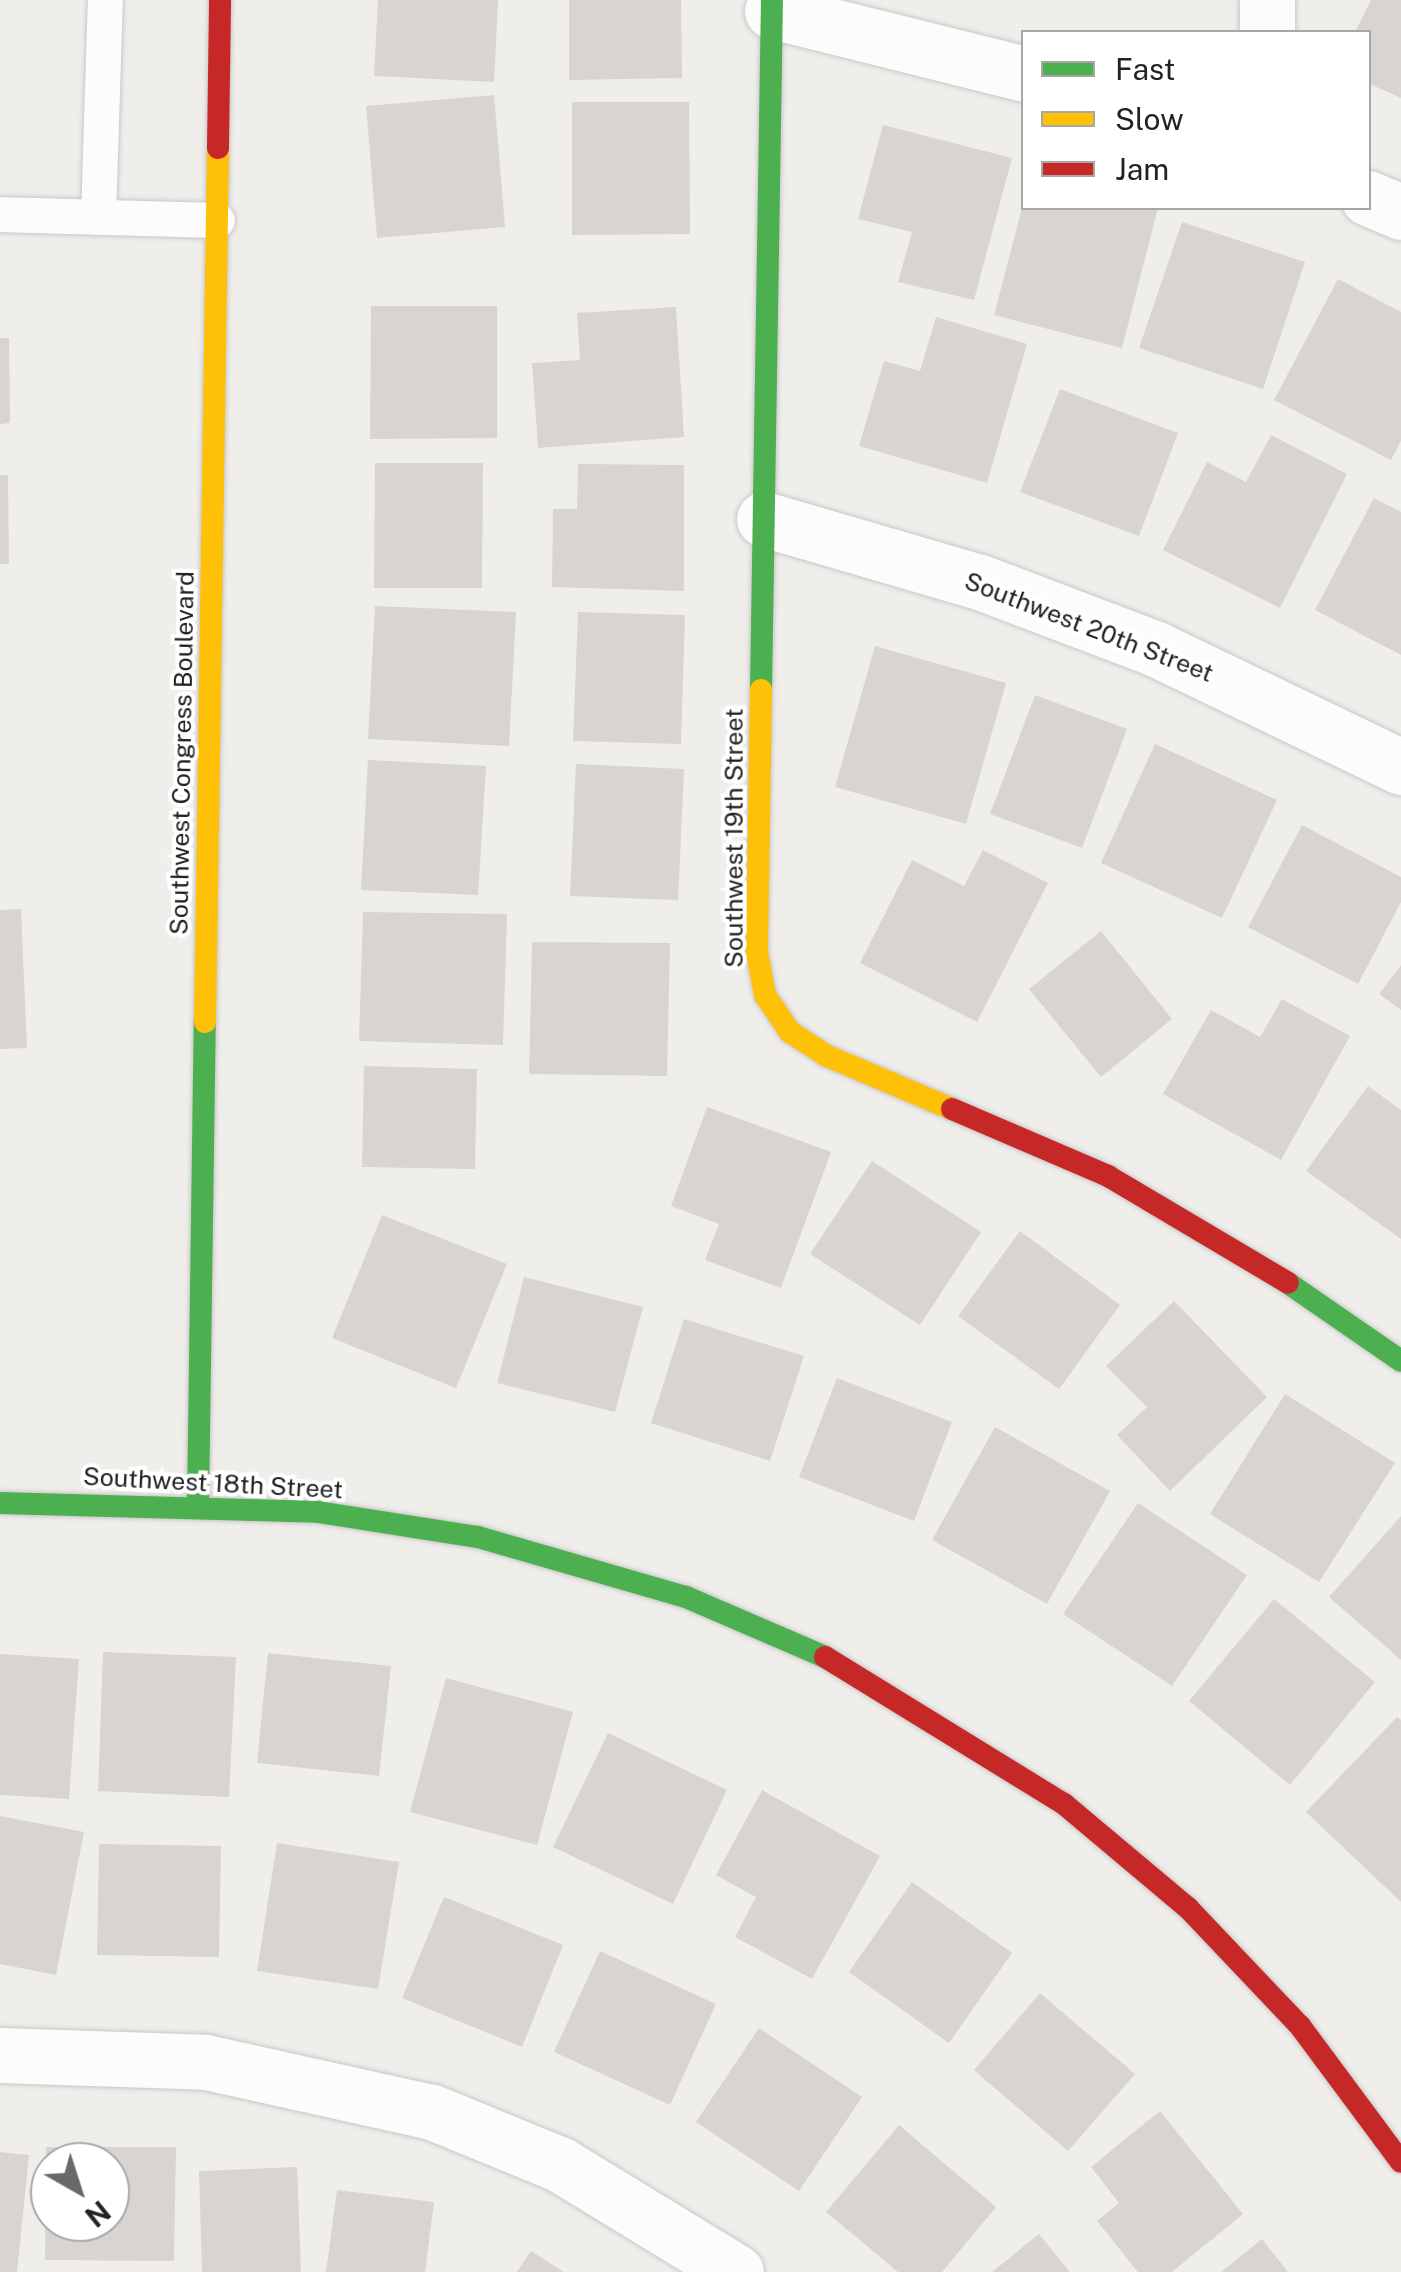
<!DOCTYPE html>
<html>
<head>
<meta charset="utf-8">
<style>
  body { margin:0 }
  #map { position:relative; width:1401px; height:2272px; overflow:hidden; background:#f0eeeb; font-family:"Public Sans",sans-serif }
  div>[style] { position:absolute }
  [style*='--x'] { left:calc(var(--x)*1px); top:calc(var(--y)*1px); width:calc(var(--w)*1px); rotate:calc(var(--a)*1deg) }
  .building>* { inset:0; background:#d7d4d2 }
  .roads { filter:drop-shadow(0 0 2px #c9c8c7) drop-shadow(0 0 2px #c9c8c7) }
  .lane>* { height:35px; margin:-17.5px; padding:0 17.5px; transform-origin:17.5px; border-radius:17.5px; background:#fdfcfc }
  .street>* { height:55px; margin:-27.5px; padding:0 27.5px; transform-origin:27.5px; border-radius:27.5px; background:#fdfcfc }
  .fast>* { height:22px; margin:-11px; padding:0 11px; transform-origin:11px; border-radius:11px; background:#4caf50 }
  .slow>* { height:22px; margin:-11px; padding:0 11px; transform-origin:11px; border-radius:11px; background:#ffc107 }
  .jam>* { height:22px; margin:-11px; padding:0 11px; transform-origin:11px; border-radius:11px; background:#c62828 }
  span { translate:-50% -50%; white-space:nowrap; text-align:center; line-height:1.15; -webkit-text-stroke:8px #fff; paint-order:stroke }
  .street-label { font-size:25px; color:#222 }
  .legend { position:absolute; left:1021px; top:30px; width:350px; height:180px; box-sizing:border-box; background:#fff; border:2px solid #a7a7a7; margin:0; padding:12px 18px; list-style:none; font-size:30px; color:#222 }
  .legend li { display:flex; align-items:center; gap:20px; height:50px }
  .legend b { width:50px; border:2px solid #a7a7a7 }
  .north { position:absolute; left:30px; top:2142px; width:100px; height:100px; box-sizing:border-box; background:#fff; border:2px solid #a7a7a7; border-radius:50%; rotate:141deg; font-size:28px; font-weight:700; line-height:40px; text-align:center; color:#222 }
  .north::after { content:''; display:block; margin:auto; width:35px; height:45px; background:#6a6968; clip-path:polygon(50% 0,100% 100%,50% 72%,0 100%) }
</style>
</head>
<body>
<div id="map">
  <div class="building">
    <i style="clip-path:polygon(378px 0,498px 0,494px 82px,374px 76px)"></i>
    <i style="clip-path:polygon(569px 0,681px 0,682px 78px,569px 80px)"></i>
    <i style="clip-path:polygon(1371px 0,1401px 0,1401px 98px,1368px 83px,1368px 32px,1355px 32px)"></i>
    <i style="clip-path:polygon(494px 95px,505px 227px,377px 238px,366px 106px)"></i>
    <i style="clip-path:polygon(572px 102px,689px 102px,690px 234px,572px 235px)"></i>
    <i style="clip-path:polygon(883px 125px,1012px 158px,974px 300px,898px 282px,912px 232px,858px 219px)"></i>
    <i style="clip-path:polygon(1022px 208px,1158px 208px,1122px 348px,994px 315px)"></i>
    <i style="clip-path:polygon(1182px 222px,1305px 262px,1263px 389px,1139px 348px)"></i>
    <i style="clip-path:polygon(1338px 279px,1401px 312px,1401px 441px,1391px 460px,1274px 400px)"></i>
    <i style="clip-path:polygon(371px 306px,497px 306px,497px 438px,370px 439px)"></i>
    <i style="clip-path:polygon(676px 307px,684px 437px,538px 448px,532px 363px,580px 360px,577px 313px)"></i>
    <i style="clip-path:polygon(936px 317px,1027px 344px,987px 483px,859px 446px,884px 361px,920px 371px)"></i>
    <i style="clip-path:polygon(0 338px,9px 338px,10px 423px,0 424px)"></i>
    <i style="clip-path:polygon(1060px 389px,1178px 433px,1139px 536px,1020px 492px)"></i>
    <i style="clip-path:polygon(1271px 435px,1347px 474px,1280px 608px,1163px 550px,1207px 462px,1246px 482px)"></i>
    <i style="clip-path:polygon(375px 463px,483px 463px,482px 588px,374px 588px)"></i>
    <i style="clip-path:polygon(578px 464px,684px 465px,684px 591px,552px 587px,553px 509px,577px 509px)"></i>
    <i style="clip-path:polygon(0 475px,8px 475px,9px 564px,0 564px)"></i>
    <i style="clip-path:polygon(1374px 498px,1401px 512px,1401px 655px,1315px 610px)"></i>
    <i style="clip-path:polygon(375px 606px,516px 612px,509px 746px,368px 739px)"></i>
    <i style="clip-path:polygon(578px 612px,685px 615px,681px 744px,573px 741px)"></i>
    <i style="clip-path:polygon(875px 646px,1006px 683px,966px 824px,835px 787px)"></i>
    <i style="clip-path:polygon(1035px 695px,1127px 729px,1082px 848px,990px 814px)"></i>
    <i style="clip-path:polygon(1155px 744px,1277px 800px,1222px 918px,1101px 863px)"></i>
    <i style="clip-path:polygon(368px 760px,486px 766px,478px 895px,361px 890px)"></i>
    <i style="clip-path:polygon(576px 764px,684px 769px,678px 900px,570px 896px)"></i>
    <i style="clip-path:polygon(1302px 825px,1401px 877px,1401px 902px,1358px 984px,1248px 927px)"></i>
    <i style="clip-path:polygon(983px 850px,1048px 883px,977px 1022px,860px 963px,912px 860px,964px 886px)"></i>
    <i style="clip-path:polygon(21px 909px,27px 1048px,0 1049px,0 910px)"></i>
    <i style="clip-path:polygon(363px 912px,507px 914px,503px 1045px,359px 1041px)"></i>
    <i style="clip-path:polygon(1101px 931px,1172px 1019px,1101px 1077px,1029px 989px)"></i>
    <i style="clip-path:polygon(532px 942px,670px 943px,667px 1076px,529px 1074px)"></i>
    <i style="clip-path:polygon(1401px 965px,1401px 1010px,1379px 994px)"></i>
    <i style="clip-path:polygon(1282px 999px,1350px 1036px,1281px 1160px,1163px 1094px,1211px 1010px,1260px 1037px)"></i>
    <i style="clip-path:polygon(364px 1066px,477px 1069px,475px 1169px,362px 1167px)"></i>
    <i style="clip-path:polygon(1368px 1086px,1401px 1110px,1401px 1239px,1306px 1171px)"></i>
    <i style="clip-path:polygon(707px 1107px,831px 1152px,781px 1288px,705px 1260px,719px 1224px,671px 1206px)"></i>
    <i style="clip-path:polygon(872px 1161px,981px 1232px,920px 1325px,810px 1254px)"></i>
    <i style="clip-path:polygon(382px 1215px,507px 1264px,456px 1388px,332px 1338px)"></i>
    <i style="clip-path:polygon(1020px 1231px,1120px 1305px,1059px 1389px,958px 1316px)"></i>
    <i style="clip-path:polygon(524px 1277px,643px 1307px,615px 1412px,497px 1383px)"></i>
    <i style="clip-path:polygon(1174px 1301px,1267px 1397px,1170px 1491px,1117px 1435px,1147px 1407px,1106px 1366px)"></i>
    <i style="clip-path:polygon(684px 1319px,804px 1356px,770px 1461px,651px 1423px)"></i>
    <i style="clip-path:polygon(837px 1378px,952px 1422px,914px 1521px,799px 1477px)"></i>
    <i style="clip-path:polygon(1285px 1394px,1395px 1463px,1319px 1582px,1210px 1514px)"></i>
    <i style="clip-path:polygon(995px 1427px,1110px 1491px,1047px 1604px,932px 1540px)"></i>
    <i style="clip-path:polygon(1138px 1503px,1247px 1575px,1172px 1686px,1063px 1614px)"></i>
    <i style="clip-path:polygon(1401px 1516px,1401px 1660px,1329px 1597px)"></i>
    <i style="clip-path:polygon(1274px 1599px,1375px 1682px,1290px 1785px,1189px 1701px)"></i>
    <i style="clip-path:polygon(103px 1652px,236px 1657px,229px 1797px,98px 1791px)"></i>
    <i style="clip-path:polygon(268px 1653px,391px 1666px,379px 1776px,257px 1763px)"></i>
    <i style="clip-path:polygon(0 1654px,79px 1659px,69px 1799px,0 1795px)"></i>
    <i style="clip-path:polygon(446px 1678px,573px 1712px,537px 1845px,410px 1812px)"></i>
    <i style="clip-path:polygon(1397px 1717px,1401px 1720px,1401px 1902px,1306px 1812px)"></i>
    <i style="clip-path:polygon(608px 1733px,727px 1790px,673px 1904px,553px 1847px)"></i>
    <i style="clip-path:polygon(762px 1790px,880px 1856px,812px 1979px,735px 1937px,756px 1897px,716px 1875px)"></i>
    <i style="clip-path:polygon(0 1816px,84px 1832px,56px 1975px,0 1964px)"></i>
    <i style="clip-path:polygon(277px 1843px,399px 1862px,378px 1989px,257px 1971px)"></i>
    <i style="clip-path:polygon(99px 1844px,221px 1846px,219px 1957px,97px 1955px)"></i>
    <i style="clip-path:polygon(912px 1882px,1012px 1953px,949px 2043px,849px 1972px)"></i>
    <i style="clip-path:polygon(444px 1897px,563px 1945px,522px 2047px,402px 1998px)"></i>
    <i style="clip-path:polygon(600px 1951px,716px 2004px,670px 2105px,554px 2052px)"></i>
    <i style="clip-path:polygon(1040px 1993px,1135px 2074px,1068px 2151px,974px 2070px)"></i>
    <i style="clip-path:polygon(759px 2028px,862px 2097px,799px 2191px,696px 2122px)"></i>
    <i style="clip-path:polygon(1160px 2111px,1243px 2214px,1172px 2272px,1138px 2272px,1097px 2221px,1119px 2203px,1091px 2167px)"></i>
    <i style="clip-path:polygon(899px 2125px,996px 2207px,942px 2272px,898px 2272px,826px 2212px)"></i>
    <i style="clip-path:polygon(evenodd,46px 2147px,176px 2147px,174px 2261px,45px 2260px,46px 2147px,50px 2162px,110px 2162px,110px 2222px,50px 2222px,50px 2162px)"></i>
    <i style="clip-path:polygon(0 2152px,29px 2155px,17px 2272px,0 2272px)"></i>
    <i style="clip-path:polygon(297px 2167px,301px 2272px,202px 2272px,199px 2171px)"></i>
    <i style="clip-path:polygon(337px 2190px,434px 2202px,425px 2272px,326px 2272px)"></i>
    <i style="clip-path:polygon(1039px 2234px,1070px 2272px,992px 2272px)"></i>
    <i style="clip-path:polygon(1262px 2239px,1288px 2272px,1221px 2272px)"></i>
    <i style="clip-path:polygon(531px 2251px,564px 2272px,517px 2272px)"></i>
  </div>
  <div class="roads">
    <div class="lane">
      <i style="--x:0;--y:214;--w:217;--a:1.6"></i>
      <i style="--x:98;--y:217;--w:217;--a:-88.2"></i>
    </div>
    <div class="street">
      <i style="--x:772;--y:11;--w:260;--a:14"></i>
      <i style="--x:1267;--y:32;--w:32;--a:-90"></i>
      <i style="--x:1368;--y:198;--w:36;--a:23"></i>
      <i style="--x:764;--y:519;--w:225;--a:16.3"></i>
      <i style="--x:980;--y:582;--w:188;--a:20.8"></i>
      <i style="--x:1156;--y:649;--w:272;--a:25.7"></i>
      <i style="--x:0;--y:2055;--w:206;--a:1.9"></i>
      <i style="--x:206;--y:2062;--w:231;--a:12.5"></i>
      <i style="--x:432;--y:2112;--w:139;--a:22.3"></i>
      <i style="--x:561;--y:2165;--w:205;--a:31.4"></i>
    </div>
    <div class="fast">
      <i style="--x:761;--y:690;--w:690;--a:-89.09"></i>
      <i style="--x:1288;--y:1283;--w:137;--a:34.6"></i>
      <i style="--x:0;--y:1503;--w:318;--a:1.6"></i>
      <i style="--x:318;--y:1512;--w:162;--a:8.9"></i>
      <i style="--x:478;--y:1537;--w:216;--a:16.1"></i>
      <i style="--x:686;--y:1597;--w:151;--a:23.3"></i>
      <i style="--x:198;--y:1506;--w:484;--a:-89.2"></i>
    </div>
    <div class="slow">
      <i style="--x:761;--y:690;--w:262;--a:90.9"></i>
      <i style="--x:757;--y:952;--w:44;--a:79.5"></i>
      <i style="--x:765;--y:995;--w:45;--a:56"></i>
      <i style="--x:790;--y:1032;--w:44;--a:33"></i>
      <i style="--x:827;--y:1056;--w:136;--a:23"></i>
      <i style="--x:205;--y:1022;--w:874;--a:-89.15"></i>
    </div>
    <div class="jam">
      <i style="--x:218;--y:148;--w:148;--a:-89.2"></i>
      <i style="--x:952;--y:1109;--w:170;--a:23.2"></i>
      <i style="--x:1108;--y:1176;--w:209;--a:30.7"></i>
      <i style="--x:825;--y:1657;--w:281;--a:31.6"></i>
      <i style="--x:1064;--y:1804;--w:162;--a:40"></i>
      <i style="--x:1188;--y:1908;--w:163;--a:46.5"></i>
      <i style="--x:1300;--y:2026;--w:169;--a:53.4"></i>
    </div>
  </div>
  <div class="street-label">
    <span style="left:1089px;top:627px;rotate:21deg">Southwest 20th Street</span>
    <span style="left:182px;top:753px;rotate:-89deg">Southwest Congress Boulevard</span>
    <span style="left:734px;top:838px;rotate:-90deg">Southwest 19th Street</span>
    <span style="left:213px;top:1483px;rotate:3deg">Southwest 18th Street</span>
  </div>
  <ul class="legend">
  <li><b style="height:12px;background:#4caf50"></b>Fast</li>
  <li><b style="height:12px;background:#ffc107"></b>Slow</li>
  <li><b style="height:12px;background:#c62828"></b>Jam</li>
  </ul>
  <div class="north">N</div>
</div>
</body>
</html>
